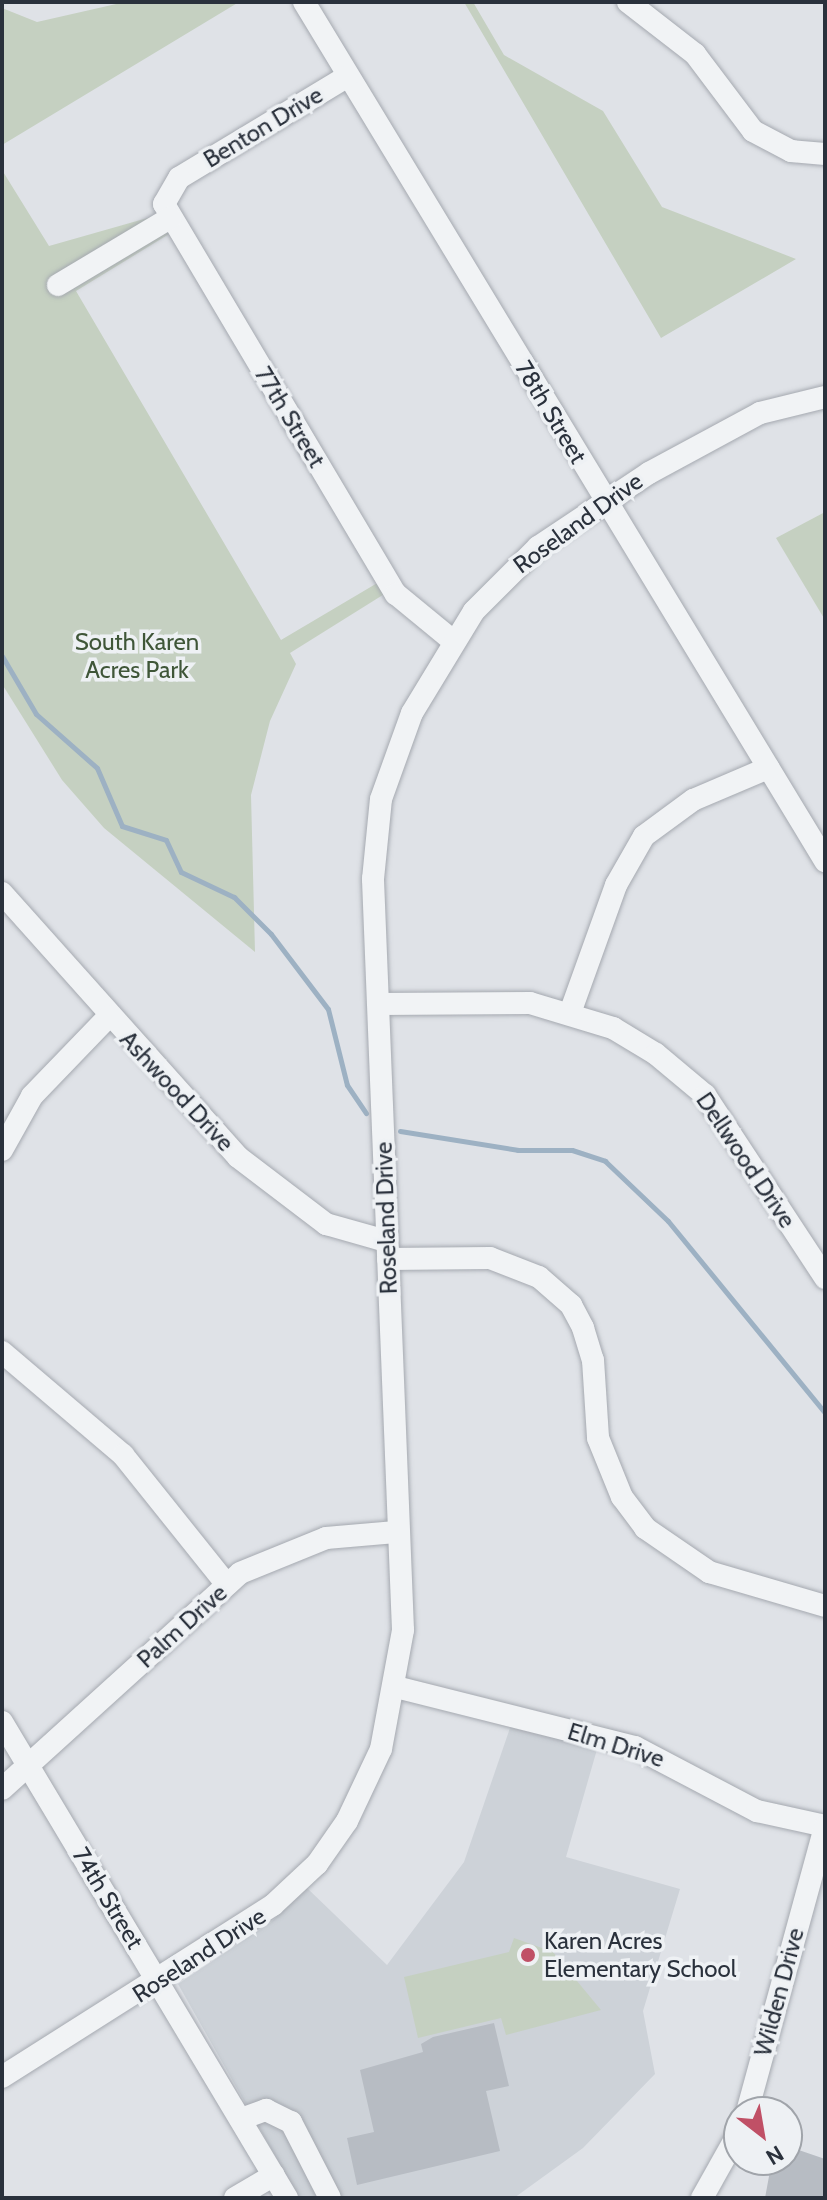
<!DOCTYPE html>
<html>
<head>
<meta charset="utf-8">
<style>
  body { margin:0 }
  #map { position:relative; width:827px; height:2200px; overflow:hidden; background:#dfe2e7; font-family:Cabin,sans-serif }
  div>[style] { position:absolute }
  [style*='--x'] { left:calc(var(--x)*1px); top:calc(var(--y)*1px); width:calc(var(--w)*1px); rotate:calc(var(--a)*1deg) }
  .built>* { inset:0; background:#cdd2d8 }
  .green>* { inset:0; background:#c5d0c1 }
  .stream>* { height:5px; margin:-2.5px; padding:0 2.5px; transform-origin:2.5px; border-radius:2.5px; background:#9db1c3 }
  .building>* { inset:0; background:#b7bcc3 }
  .roads { filter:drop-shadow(0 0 2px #a5a9b0) drop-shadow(0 0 2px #a5a9b0) }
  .minor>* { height:22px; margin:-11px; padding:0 11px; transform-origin:11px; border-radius:11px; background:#f1f3f5 }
  .dots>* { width:22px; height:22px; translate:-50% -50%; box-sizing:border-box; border:4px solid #eef1f4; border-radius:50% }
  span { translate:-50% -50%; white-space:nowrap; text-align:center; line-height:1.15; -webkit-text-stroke:7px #eef1f4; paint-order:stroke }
  .street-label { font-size:24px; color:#2a313c }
  .park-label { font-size:24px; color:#3f5638 }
  .poi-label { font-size:24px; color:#2a313c }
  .left { translate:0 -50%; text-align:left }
  .frame { position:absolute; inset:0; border:4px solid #2a313c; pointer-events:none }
  .north { position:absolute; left:723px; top:2096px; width:80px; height:80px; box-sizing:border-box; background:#eef1f4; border:2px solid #a0a4aa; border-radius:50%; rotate:149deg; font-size:22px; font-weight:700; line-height:32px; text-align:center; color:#2a313c }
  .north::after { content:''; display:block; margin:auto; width:28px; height:36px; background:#c05066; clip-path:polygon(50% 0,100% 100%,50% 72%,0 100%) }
</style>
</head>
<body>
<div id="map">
  <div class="built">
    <i style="clip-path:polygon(511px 1725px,598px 1746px,566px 1857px,680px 1889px,643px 2011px,655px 2074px,583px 2148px,514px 2198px,299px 2198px,178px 1984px,270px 1923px,307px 1888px,387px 1965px,464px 1862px)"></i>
  </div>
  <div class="green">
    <i style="clip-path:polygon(125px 2px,239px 2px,2px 145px,2px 8px,37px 22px)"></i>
    <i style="clip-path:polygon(464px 2px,473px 2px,504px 55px,603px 111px,662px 207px,796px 259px,661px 338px)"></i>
    <i style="clip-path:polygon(2px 170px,49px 246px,158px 215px,169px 234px,76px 291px,281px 640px,379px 582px,386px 593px,290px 653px,296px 664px,270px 721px,251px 795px,255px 952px,104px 828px,62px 780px,2px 684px)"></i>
    <i style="clip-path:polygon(825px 512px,825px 620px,776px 538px)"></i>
    <i style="clip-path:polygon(514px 1938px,553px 1952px,601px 2010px,506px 2035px,501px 2018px,418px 2038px,404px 1977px,509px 1952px)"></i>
  </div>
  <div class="stream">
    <i style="--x:2;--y:656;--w:67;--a:59.6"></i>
    <i style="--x:36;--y:714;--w:81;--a:41.5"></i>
    <i style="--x:97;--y:768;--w:63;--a:66.7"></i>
    <i style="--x:122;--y:826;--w:46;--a:17.7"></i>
    <i style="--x:166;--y:840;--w:35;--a:65"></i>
    <i style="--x:181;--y:872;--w:59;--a:25.3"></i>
    <i style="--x:234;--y:897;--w:52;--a:45"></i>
    <i style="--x:271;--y:934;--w:94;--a:52.8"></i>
    <i style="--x:328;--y:1009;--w:78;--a:76"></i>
    <i style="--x:347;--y:1085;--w:34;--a:56"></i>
    <i style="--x:400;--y:1131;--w:120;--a:9.1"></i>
    <i style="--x:518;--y:1150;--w:54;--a:0"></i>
    <i style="--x:572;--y:1150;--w:35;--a:18"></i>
    <i style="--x:605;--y:1161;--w:87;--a:43.6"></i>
    <i style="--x:668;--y:1221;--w:248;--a:50.7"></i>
  </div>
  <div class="building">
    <i style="clip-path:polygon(494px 2023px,509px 2086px,486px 2091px,500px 2151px,357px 2185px,347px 2138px,374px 2132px,360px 2070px,423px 2052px,421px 2044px,433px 2037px)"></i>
    <i style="clip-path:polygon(787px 2146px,825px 2159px,825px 2198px,765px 2198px,772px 2160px,787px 2160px)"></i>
  </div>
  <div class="roads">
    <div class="minor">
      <i style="--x:304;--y:2;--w:1005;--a:58.76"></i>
      <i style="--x:628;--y:2;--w:85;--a:37.8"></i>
      <i style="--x:695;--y:54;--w:96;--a:53"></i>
      <i style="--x:753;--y:131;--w:43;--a:27.8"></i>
      <i style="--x:791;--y:151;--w:34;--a:5"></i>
      <i style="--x:348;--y:76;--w:197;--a:148.9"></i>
      <i style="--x:179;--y:178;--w:30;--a:120"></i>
      <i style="--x:164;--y:204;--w:454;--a:59.3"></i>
      <i style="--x:396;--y:594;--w:72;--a:39.4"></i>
      <i style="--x:58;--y:285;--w:131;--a:-30.9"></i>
      <i style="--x:2;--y:893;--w:354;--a:48.2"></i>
      <i style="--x:238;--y:1157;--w:111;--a:37.3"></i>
      <i style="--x:326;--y:1224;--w:62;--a:15.8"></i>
      <i style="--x:379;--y:1004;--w:151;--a:-0.4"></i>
      <i style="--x:530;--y:1003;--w:87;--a:16.8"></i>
      <i style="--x:613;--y:1028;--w:50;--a:31.2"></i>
      <i style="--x:656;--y:1054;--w:64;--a:39.9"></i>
      <i style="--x:705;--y:1095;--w:219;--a:56.7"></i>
      <i style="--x:570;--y:1013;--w:136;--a:-70.2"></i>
      <i style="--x:616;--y:885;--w:56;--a:-60.3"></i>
      <i style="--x:644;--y:836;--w:61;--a:-36.3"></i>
      <i style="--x:693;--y:800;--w:82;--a:-23.1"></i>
      <i style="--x:2;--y:1150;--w:62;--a:-60.9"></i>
      <i style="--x:32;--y:1096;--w:111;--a:-46.1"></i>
      <i style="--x:388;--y:1259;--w:102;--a:-0.6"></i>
      <i style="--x:490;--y:1258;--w:53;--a:21.2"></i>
      <i style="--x:539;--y:1277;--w:43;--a:41.2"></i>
      <i style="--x:571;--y:1305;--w:26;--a:62"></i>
      <i style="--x:583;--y:1328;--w:34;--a:73"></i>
      <i style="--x:593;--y:1360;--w:78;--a:86.3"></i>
      <i style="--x:598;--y:1438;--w:64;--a:67.9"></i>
      <i style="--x:622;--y:1497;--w:39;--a:53"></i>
      <i style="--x:645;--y:1528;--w:78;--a:34.5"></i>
      <i style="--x:709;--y:1572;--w:121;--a:16.3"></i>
      <i style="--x:2;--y:1352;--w:159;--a:40.4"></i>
      <i style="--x:123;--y:1455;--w:166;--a:51.3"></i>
      <i style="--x:396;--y:1687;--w:246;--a:14.1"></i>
      <i style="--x:635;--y:1747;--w:138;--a:27.7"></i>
      <i style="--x:757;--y:1811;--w:70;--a:12.4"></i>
      <i style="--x:2;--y:1722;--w:555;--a:59.09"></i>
      <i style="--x:2;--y:1789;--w:321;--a:-42.2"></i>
      <i style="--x:240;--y:1573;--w:93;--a:-22.1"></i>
      <i style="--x:326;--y:1538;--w:70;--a:-4.9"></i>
      <i style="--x:2;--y:2077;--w:321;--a:-32.4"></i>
      <i style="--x:273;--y:1905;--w:60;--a:-43"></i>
      <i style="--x:317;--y:1864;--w:52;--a:-55.1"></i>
      <i style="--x:347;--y:1821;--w:80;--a:-64.7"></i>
      <i style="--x:381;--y:1749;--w:121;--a:-79.5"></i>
      <i style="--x:403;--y:1630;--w:752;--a:-92.29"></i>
      <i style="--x:373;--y:879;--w:80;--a:-84.3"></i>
      <i style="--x:381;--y:799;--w:91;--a:-70.2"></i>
      <i style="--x:412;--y:713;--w:119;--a:-58.7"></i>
      <i style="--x:474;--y:611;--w:91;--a:-45"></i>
      <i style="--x:538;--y:547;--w:133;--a:-33.7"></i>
      <i style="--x:649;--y:473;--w:126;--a:-28.4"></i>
      <i style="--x:760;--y:413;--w:67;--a:-13.8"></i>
      <i style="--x:747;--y:2112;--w:295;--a:-74.7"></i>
      <i style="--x:241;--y:2119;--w:27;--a:-20"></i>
      <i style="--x:266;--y:2110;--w:28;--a:26"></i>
      <i style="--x:291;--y:2122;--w:85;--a:62.8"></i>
      <i style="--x:235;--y:2198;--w:45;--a:-30.5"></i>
      <i style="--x:702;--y:2198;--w:76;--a:-60.7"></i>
    </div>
  </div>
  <div class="dots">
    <i style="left:528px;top:1955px;background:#c05066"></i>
  </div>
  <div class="street-label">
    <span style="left:263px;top:127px;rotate:-31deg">Benton Drive</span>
    <span style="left:551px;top:412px;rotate:59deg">78th Street</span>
    <span style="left:290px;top:417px;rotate:59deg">77th Street</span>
    <span style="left:578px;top:523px;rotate:-36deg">Roseland Drive</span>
    <span style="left:177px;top:1091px;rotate:47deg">Ashwood Drive</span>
    <span style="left:746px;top:1160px;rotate:56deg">Dellwood Drive</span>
    <span style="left:386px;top:1218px;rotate:-92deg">Roseland Drive</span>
    <span style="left:182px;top:1626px;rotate:-42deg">Palm Drive</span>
    <span style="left:616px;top:1745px;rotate:17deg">Elm Drive</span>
    <span style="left:108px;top:1898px;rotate:59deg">74th Street</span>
    <span style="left:199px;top:1955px;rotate:-33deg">Roseland Drive</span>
    <span style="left:779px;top:1992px;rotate:-75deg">Wilden Drive</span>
  </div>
  <div class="park-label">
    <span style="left:137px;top:656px">South Karen<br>Acres Park</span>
  </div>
  <div class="poi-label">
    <span class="left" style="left:544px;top:1955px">Karen Acres<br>Elementary School</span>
  </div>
  <div class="frame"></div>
  <div class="north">N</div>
</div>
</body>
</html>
